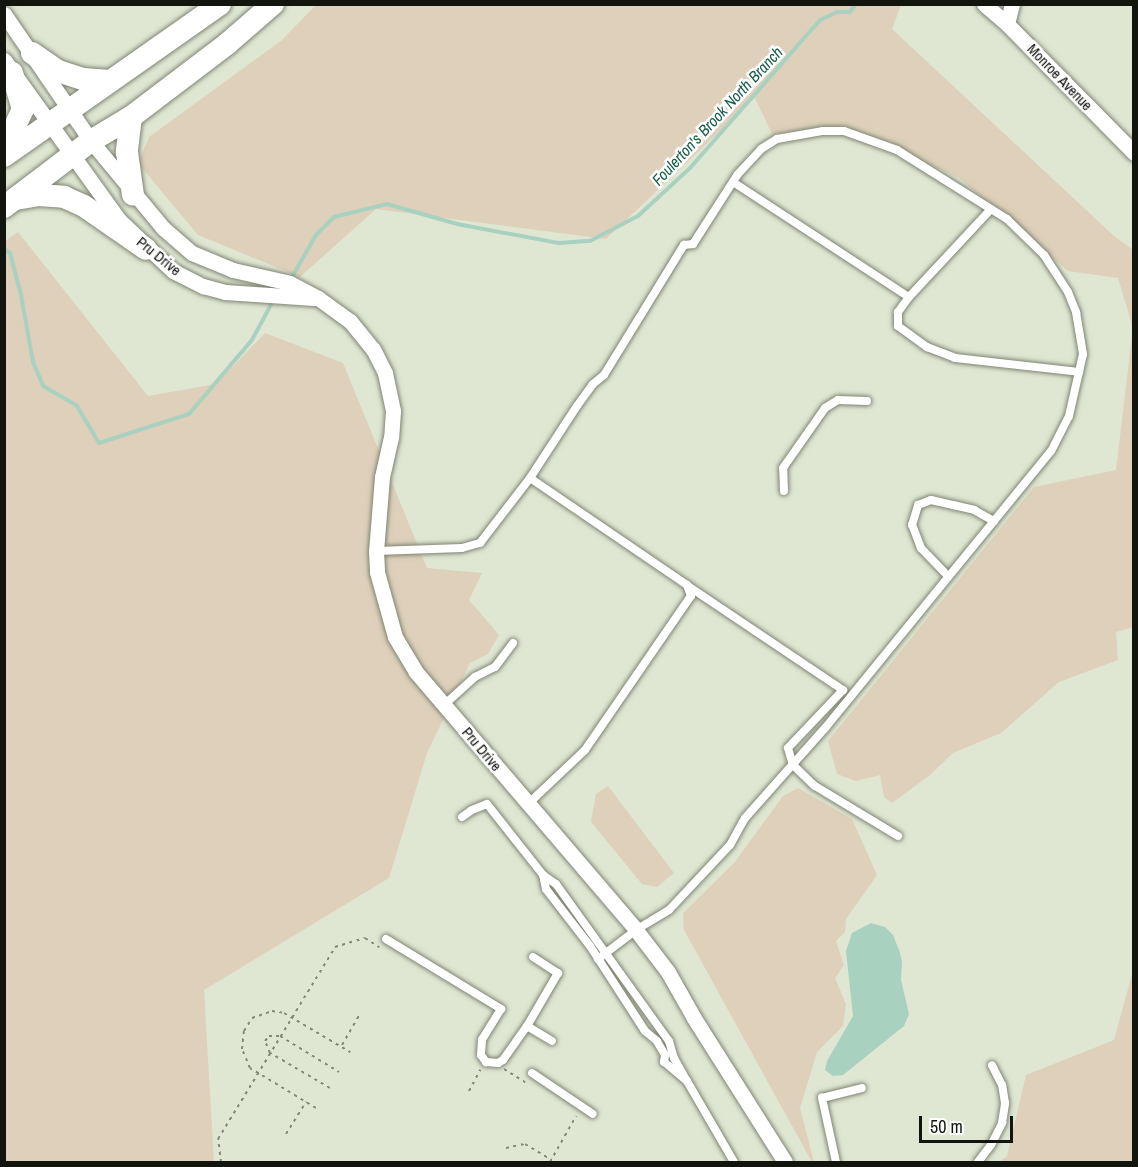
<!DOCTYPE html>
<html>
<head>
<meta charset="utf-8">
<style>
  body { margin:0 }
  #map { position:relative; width:1138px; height:1167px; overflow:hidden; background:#dfe6d2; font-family:"Archivo Narrow",sans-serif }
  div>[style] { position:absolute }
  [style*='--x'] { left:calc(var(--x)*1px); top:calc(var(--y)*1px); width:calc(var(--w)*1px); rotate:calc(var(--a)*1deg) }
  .green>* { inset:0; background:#ded0ba }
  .water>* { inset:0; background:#a8d2bf }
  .stream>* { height:4px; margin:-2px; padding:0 2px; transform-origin:2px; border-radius:2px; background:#a8d2bf }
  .path>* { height:2px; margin-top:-1px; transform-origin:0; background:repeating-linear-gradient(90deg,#83887a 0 3px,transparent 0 7.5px) }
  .roads { filter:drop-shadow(0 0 2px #7f8573) drop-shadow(0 0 2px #7f8573) }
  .lane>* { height:8px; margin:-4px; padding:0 4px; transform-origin:4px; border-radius:4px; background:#fff }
  .street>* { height:15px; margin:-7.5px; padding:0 7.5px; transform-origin:7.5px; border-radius:7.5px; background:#fff }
  .primary>* { height:22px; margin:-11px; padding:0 11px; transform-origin:11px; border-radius:11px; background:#fff }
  span { translate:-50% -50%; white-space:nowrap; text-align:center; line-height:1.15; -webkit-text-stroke:5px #fff; paint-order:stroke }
  .street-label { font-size:15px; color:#12140e }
  .water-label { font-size:16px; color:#186148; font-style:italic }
  .frame { position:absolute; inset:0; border:6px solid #12140e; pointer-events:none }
  .scale { position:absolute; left:919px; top:1116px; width:94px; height:27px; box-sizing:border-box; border:3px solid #12140e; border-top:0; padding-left:8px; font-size:18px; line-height:21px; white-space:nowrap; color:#12140e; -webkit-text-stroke:4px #fff; paint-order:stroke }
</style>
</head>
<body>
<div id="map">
  <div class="green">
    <i style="clip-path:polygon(316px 5px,901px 5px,892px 29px,1114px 236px,1133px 250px,1134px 627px,1116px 632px,1118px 660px,1059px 682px,1001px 733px,953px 753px,930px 775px,892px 803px,884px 797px,880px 775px,856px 781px,837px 774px,828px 741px,1034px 487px,1116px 470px,1133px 328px,1118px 278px,1068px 271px,959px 178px,845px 126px,772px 134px,755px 98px,606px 239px,376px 209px,300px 277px,198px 235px,138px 163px,149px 137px,282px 40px)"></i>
    <i style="clip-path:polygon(18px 232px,148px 396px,216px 384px,265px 333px,343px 363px,427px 568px,482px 573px,469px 600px,499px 635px,488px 654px,470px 663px,427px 753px,389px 878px,204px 990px,214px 1162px,5px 1162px,4px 242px)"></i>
    <i style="clip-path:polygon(608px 786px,674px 873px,657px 887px,642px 884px,591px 822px,596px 794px)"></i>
    <i style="clip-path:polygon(798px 788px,852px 819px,877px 875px,846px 919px,845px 932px,836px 941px,844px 965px,835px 978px,846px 1004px,843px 1026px,817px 1052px,800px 1108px,814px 1162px,812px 1162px,684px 930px,683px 913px,734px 863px,783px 796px)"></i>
    <i style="clip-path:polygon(1133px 971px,1133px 1162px,999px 1162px,1007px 1156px,1026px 1075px,1114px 1040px)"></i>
  </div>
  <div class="water">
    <i style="clip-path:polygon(871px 923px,885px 927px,893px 935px,899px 950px,902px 961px,901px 980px,909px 1014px,904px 1026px,843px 1075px,833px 1076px,825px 1070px,827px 1061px,853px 1016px,846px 951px,852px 933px)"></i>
  </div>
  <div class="stream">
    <i style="--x:4;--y:249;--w:7;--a:34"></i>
    <i style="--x:10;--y:253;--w:43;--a:75.3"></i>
    <i style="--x:21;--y:295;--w:68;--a:79.8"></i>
    <i style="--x:33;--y:362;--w:26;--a:67"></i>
    <i style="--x:43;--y:386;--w:39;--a:30"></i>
    <i style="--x:77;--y:406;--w:43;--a:59.3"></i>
    <i style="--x:99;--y:443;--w:95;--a:-17.9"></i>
    <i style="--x:189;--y:414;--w:97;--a:-49.6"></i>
    <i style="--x:252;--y:340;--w:44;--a:-61.7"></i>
    <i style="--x:291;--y:279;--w:51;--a:-60.4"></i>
    <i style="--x:316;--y:235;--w:25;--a:-45"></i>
    <i style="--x:334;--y:217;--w:55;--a:-13.8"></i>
    <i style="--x:387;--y:204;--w:73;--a:15.9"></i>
    <i style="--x:457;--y:224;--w:104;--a:10.6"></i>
    <i style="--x:559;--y:243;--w:31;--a:-4"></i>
    <i style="--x:590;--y:241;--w:54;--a:-27.5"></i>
    <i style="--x:638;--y:216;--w:71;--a:-42.7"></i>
    <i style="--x:690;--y:168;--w:197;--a:-48.7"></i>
    <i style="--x:820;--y:20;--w:19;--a:-25"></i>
    <i style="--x:837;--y:12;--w:13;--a:0"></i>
    <i style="--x:850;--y:12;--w:10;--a:-53"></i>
  </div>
  <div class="path">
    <i style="--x:342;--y:1045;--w:36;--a:-60"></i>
    <i style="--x:504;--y:1069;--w:25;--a:32"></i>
    <i style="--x:330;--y:1088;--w:69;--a:-149.7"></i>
    <i style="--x:270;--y:1053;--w:13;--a:-113"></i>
    <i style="--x:265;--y:1041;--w:6;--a:-51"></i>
    <i style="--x:269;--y:1036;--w:11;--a:0"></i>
    <i style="--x:280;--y:1036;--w:69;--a:31.4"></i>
    <i style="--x:469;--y:1091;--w:24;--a:-62"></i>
    <i style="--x:316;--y:1108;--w:77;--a:-148.8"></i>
    <i style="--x:250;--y:1068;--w:21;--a:-113"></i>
    <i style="--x:242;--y:1049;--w:18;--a:-84"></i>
    <i style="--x:244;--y:1031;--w:15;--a:-58"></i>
    <i style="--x:252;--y:1018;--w:21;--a:-19"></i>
    <i style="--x:272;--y:1011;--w:12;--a:9"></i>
    <i style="--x:284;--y:1013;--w:77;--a:30.6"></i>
    <i style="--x:286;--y:1134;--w:38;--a:-58"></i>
    <i style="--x:506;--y:1148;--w:19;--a:-12"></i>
    <i style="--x:525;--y:1144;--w:31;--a:31"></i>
    <i style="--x:221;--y:1162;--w:23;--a:-97"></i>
    <i style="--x:218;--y:1139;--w:225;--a:-58.6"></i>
    <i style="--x:335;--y:947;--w:31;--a:-17"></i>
    <i style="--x:365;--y:938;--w:17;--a:33"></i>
    <i style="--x:550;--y:1162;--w:53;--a:-60.5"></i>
  </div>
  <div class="roads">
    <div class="lane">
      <i style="--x:733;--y:182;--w:210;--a:33.2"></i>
      <i style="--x:909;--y:297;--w:19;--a:126"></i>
      <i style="--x:898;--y:312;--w:14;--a:90"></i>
      <i style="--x:898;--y:326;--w:36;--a:36"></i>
      <i style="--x:927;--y:347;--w:30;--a:21"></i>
      <i style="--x:955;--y:358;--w:125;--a:6.4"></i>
      <i style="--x:909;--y:297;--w:120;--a:-47"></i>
      <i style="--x:784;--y:491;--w:23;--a:-92"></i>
      <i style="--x:783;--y:468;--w:73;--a:-55"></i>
      <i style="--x:825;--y:408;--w:15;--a:-32"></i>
      <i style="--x:838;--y:400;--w:29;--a:2"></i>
      <i style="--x:376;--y:551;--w:86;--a:-2"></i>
      <i style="--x:462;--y:548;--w:19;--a:-16"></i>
      <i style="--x:480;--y:543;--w:82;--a:-52.4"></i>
      <i style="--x:530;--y:478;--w:86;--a:-56.9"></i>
      <i style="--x:577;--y:406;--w:27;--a:-54"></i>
      <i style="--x:593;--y:384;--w:14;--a:-39"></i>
      <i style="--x:604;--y:375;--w:153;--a:-58.4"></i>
      <i style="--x:684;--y:245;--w:9;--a:-6"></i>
      <i style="--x:693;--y:244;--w:83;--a:-57.3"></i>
      <i style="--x:738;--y:174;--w:34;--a:-47"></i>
      <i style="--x:761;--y:149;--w:19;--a:-32"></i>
      <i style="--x:777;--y:139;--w:47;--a:-9.9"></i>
      <i style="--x:823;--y:131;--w:21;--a:0"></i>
      <i style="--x:844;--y:131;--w:56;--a:19.7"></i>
      <i style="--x:897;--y:150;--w:130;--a:32.1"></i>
      <i style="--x:1007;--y:219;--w:52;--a:44.2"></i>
      <i style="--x:1044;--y:255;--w:44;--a:57"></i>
      <i style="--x:1068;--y:292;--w:22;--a:68"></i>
      <i style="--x:1076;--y:312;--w:43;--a:80.5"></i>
      <i style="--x:1083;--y:354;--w:64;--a:102.7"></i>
      <i style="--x:1069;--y:416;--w:39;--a:117"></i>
      <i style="--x:1051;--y:451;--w:357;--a:129.2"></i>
      <i style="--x:825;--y:728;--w:120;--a:131.6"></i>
      <i style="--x:745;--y:818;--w:31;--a:119"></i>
      <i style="--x:730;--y:845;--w:89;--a:133.2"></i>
      <i style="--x:669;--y:910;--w:39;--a:149"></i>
      <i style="--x:636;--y:930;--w:48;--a:142.7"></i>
      <i style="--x:948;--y:576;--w:39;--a:-134"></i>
      <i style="--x:921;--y:548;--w:25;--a:-111"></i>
      <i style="--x:912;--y:525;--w:21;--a:-73"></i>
      <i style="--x:918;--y:505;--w:14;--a:-21"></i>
      <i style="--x:931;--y:500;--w:23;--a:13"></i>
      <i style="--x:953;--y:505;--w:22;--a:13"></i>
      <i style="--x:974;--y:510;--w:23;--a:29"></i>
      <i style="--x:688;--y:586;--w:187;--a:33.9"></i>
      <i style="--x:843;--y:690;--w:80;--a:133.5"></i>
      <i style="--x:788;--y:748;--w:18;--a:74"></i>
      <i style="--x:793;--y:765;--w:30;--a:44"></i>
      <i style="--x:815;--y:786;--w:97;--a:31.1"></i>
      <i style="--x:444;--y:705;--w:42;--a:-42.1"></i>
      <i style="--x:475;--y:677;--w:22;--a:-27"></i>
      <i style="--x:495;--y:667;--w:30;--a:-53"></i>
      <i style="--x:529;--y:803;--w:77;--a:-43.4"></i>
      <i style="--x:585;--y:750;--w:187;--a:-55.5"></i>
      <i style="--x:691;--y:596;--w:12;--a:-110"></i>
      <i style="--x:687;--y:585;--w:190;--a:-145.7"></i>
      <i style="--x:462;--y:817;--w:12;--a:-35"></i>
      <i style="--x:472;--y:810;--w:16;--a:-22"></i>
      <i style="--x:487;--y:804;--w:90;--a:51.7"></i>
      <i style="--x:386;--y:939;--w:135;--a:31.3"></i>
      <i style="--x:501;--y:1009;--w:36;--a:122"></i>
      <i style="--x:482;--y:1040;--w:15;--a:94"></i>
      <i style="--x:481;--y:1055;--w:9;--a:54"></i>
      <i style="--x:486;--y:1062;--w:12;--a:5"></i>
      <i style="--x:498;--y:1063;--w:6;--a:-31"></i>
      <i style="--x:503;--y:1060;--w:42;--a:-54.8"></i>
      <i style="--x:533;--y:957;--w:30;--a:33"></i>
      <i style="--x:558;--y:973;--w:61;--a:120.3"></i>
      <i style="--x:527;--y:1026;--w:29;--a:31"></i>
      <i style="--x:532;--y:1073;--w:73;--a:33.9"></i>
      <i style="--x:687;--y:1081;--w:30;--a:-140"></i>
      <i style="--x:664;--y:1062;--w:7;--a:-82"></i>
      <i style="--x:665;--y:1055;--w:16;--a:-120"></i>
      <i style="--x:657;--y:1041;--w:16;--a:-140"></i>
      <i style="--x:645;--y:1031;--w:101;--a:-122.9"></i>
      <i style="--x:590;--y:946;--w:72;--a:-127.7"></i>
      <i style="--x:546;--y:889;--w:14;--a:-102"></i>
      <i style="--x:543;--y:875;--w:16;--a:35"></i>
      <i style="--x:556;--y:884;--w:193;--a:54.3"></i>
      <i style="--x:669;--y:1041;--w:18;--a:74"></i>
      <i style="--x:674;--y:1058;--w:26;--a:61"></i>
      <i style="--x:687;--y:1081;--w:94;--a:59.9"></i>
      <i style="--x:836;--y:1162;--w:66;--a:-102.3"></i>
      <i style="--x:822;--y:1098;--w:41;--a:-14"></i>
      <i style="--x:978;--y:1162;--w:21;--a:-53"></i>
      <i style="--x:991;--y:1145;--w:25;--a:-63"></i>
      <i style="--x:1002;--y:1123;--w:20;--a:-81"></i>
      <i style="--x:1005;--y:1103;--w:18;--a:-99"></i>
      <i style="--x:1002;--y:1085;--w:22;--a:-117"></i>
    </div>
    <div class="street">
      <i style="--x:984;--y:4;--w:30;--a:41"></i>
      <i style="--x:1007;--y:24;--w:181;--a:45.4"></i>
      <i style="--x:4;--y:14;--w:154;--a:55.6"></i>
      <i style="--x:91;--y:141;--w:113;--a:50.4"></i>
      <i style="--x:163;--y:228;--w:38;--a:41"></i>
      <i style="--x:192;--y:253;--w:44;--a:22.5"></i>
      <i style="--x:233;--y:270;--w:58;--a:12.8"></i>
      <i style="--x:290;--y:283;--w:32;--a:28"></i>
      <i style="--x:318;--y:298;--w:39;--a:36"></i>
      <i style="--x:350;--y:321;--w:36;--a:51"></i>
      <i style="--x:373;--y:349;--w:27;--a:63"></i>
      <i style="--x:385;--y:373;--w:39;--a:78"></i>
      <i style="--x:393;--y:411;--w:26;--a:94"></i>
      <i style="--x:391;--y:437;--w:41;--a:102.7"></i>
      <i style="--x:382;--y:477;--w:74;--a:94.6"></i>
      <i style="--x:376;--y:551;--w:21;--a:87"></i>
      <i style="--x:377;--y:572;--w:67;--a:74.5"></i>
      <i style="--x:395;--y:637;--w:41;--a:59"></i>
      <i style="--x:416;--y:672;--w:339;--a:49.5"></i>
      <i style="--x:636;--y:930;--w:53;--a:52.7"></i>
      <i style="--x:668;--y:972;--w:53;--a:60.5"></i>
      <i style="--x:694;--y:1018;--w:170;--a:57.7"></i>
      <i style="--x:1007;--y:24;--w:21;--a:-76"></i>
      <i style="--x:4;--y:60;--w:197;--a:54.3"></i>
      <i style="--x:119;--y:220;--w:74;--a:43.4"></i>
      <i style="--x:173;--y:271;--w:34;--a:27"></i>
      <i style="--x:203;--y:286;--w:23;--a:15"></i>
      <i style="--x:225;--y:292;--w:89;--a:3.9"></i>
    </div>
    <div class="primary">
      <i style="--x:32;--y:53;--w:32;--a:35"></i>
      <i style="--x:58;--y:71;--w:26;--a:18"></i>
      <i style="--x:83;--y:79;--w:27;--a:4"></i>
      <i style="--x:131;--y:117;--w:35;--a:97"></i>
      <i style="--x:127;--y:152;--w:43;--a:82.1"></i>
      <i style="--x:4;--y:149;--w:44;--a:-64.6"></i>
      <i style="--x:23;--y:109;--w:38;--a:-107"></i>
      <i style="--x:4;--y:156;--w:264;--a:-35.1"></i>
      <i style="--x:16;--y:199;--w:22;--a:-10"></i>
      <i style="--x:38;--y:195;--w:26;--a:4"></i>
      <i style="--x:64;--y:197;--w:22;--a:24"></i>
      <i style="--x:84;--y:206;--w:75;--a:34.7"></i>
      <i style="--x:4;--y:207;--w:109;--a:-37.2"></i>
      <i style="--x:91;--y:141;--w:47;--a:-31"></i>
      <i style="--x:131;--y:117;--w:121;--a:-37.2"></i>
      <i style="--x:227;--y:44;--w:61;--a:-41"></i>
    </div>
  </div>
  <div class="street-label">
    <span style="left:1060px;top:77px;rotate:46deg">Monroe Avenue</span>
    <span style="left:159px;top:256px;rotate:39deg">Pru Drive</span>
    <span style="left:482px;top:749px;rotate:50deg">Pru Drive</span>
  </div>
  <div class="water-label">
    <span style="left:717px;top:116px;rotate:-47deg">Foulerton's Brook North Branch</span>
  </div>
  <div class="frame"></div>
  <div class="scale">50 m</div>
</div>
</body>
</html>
